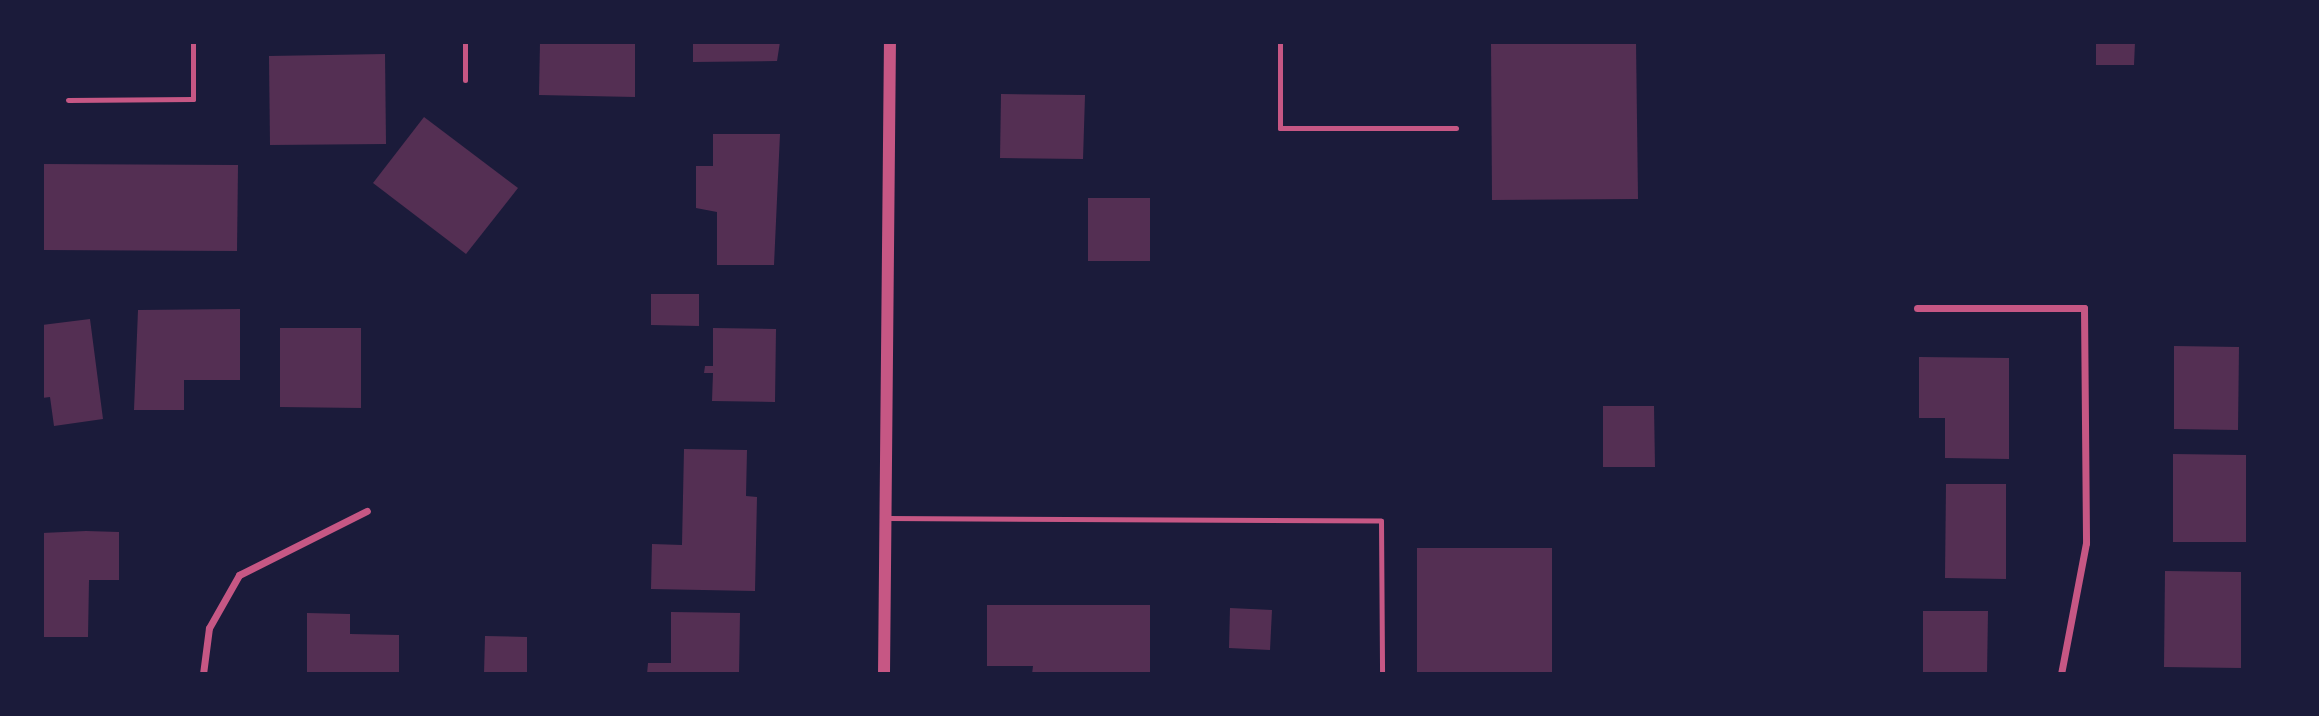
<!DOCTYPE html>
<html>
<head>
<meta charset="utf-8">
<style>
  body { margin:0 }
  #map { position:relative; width:2319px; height:716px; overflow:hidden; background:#1b1b3a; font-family:"Exo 2",sans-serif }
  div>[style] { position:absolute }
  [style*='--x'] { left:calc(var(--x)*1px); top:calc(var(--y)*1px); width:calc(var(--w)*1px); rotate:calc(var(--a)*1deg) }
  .building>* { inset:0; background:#542f53 }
  .service>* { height:5px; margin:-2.5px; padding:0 2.5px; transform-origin:2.5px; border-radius:2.5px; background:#c65784 }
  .minor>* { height:7px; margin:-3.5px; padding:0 3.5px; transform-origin:3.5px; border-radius:3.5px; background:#c65784 }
  .tertiary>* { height:12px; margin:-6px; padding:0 6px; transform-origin:6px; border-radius:6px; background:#c65784 }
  span { translate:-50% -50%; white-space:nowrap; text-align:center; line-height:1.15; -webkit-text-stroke:5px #1b1b3a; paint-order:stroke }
  .frame { position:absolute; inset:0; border:44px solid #1b1b3a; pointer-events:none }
</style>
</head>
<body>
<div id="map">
  <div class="building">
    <i style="clip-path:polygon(540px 42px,635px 44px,635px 97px,539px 95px)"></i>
    <i style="clip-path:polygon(693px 42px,780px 42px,777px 61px,693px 62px)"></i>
    <i style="clip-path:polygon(1491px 42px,1636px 42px,1638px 199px,1492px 200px)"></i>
    <i style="clip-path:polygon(2096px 42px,2135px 42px,2134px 65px,2096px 65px)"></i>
    <i style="clip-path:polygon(385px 54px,386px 144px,270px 145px,269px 56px)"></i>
    <i style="clip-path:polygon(1001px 94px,1085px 95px,1083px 159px,1000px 158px)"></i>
    <i style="clip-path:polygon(424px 117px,518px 188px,466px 254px,373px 183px)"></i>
    <i style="clip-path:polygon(713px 134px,780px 134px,774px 265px,717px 265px,717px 212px,696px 208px,696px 166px,713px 166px)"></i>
    <i style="clip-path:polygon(42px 164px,238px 165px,237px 251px,42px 250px)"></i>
    <i style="clip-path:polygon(1088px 198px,1150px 198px,1150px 261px,1088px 261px)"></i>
    <i style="clip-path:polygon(651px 294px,699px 294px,699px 326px,651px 325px)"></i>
    <i style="clip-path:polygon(240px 309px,240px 380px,184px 380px,184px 410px,134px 410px,138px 310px)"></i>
    <i style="clip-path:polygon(90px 319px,103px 419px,54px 426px,50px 397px,42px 398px,42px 325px)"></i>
    <i style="clip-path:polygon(280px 328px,361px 328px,361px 408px,280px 407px)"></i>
    <i style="clip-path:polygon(713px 328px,776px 329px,775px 402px,712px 401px,713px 373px,704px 373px,705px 366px,713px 366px)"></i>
    <i style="clip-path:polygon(2174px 346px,2239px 347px,2238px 430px,2174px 429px)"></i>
    <i style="clip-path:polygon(1919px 357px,2009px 358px,2009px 459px,1945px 458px,1945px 418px,1919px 418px)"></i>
    <i style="clip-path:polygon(1603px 406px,1654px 406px,1655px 467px,1603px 467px)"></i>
    <i style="clip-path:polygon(684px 449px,747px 450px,746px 496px,757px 497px,755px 591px,651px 589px,652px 544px,682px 545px)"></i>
    <i style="clip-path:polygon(2173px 454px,2246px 455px,2246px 542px,2173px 542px)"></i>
    <i style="clip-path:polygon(1946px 484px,2006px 484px,2006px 579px,1945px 578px)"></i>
    <i style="clip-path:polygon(86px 531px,119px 532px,119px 580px,89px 580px,88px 637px,42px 637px,42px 533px)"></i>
    <i style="clip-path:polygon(1417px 548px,1552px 548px,1552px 674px,1417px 674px)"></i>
    <i style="clip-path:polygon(2165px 571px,2241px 572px,2241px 668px,2164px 667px)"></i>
    <i style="clip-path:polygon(987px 605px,1150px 605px,1150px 674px,1032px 674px,1033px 666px,987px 666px)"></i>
    <i style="clip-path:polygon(1230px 608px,1272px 610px,1270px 650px,1229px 648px)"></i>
    <i style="clip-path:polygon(1923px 611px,1988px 611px,1987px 674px,1923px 674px)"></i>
    <i style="clip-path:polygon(671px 612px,740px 613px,739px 674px,647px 674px,648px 663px,671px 663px)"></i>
    <i style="clip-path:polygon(307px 613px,350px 614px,350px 634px,399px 635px,399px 674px,307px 674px)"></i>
    <i style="clip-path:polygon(485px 636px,527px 637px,527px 674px,484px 674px)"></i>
  </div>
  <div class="service">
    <i style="--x:465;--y:42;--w:38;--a:90"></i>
    <i style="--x:1280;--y:42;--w:86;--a:90"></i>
    <i style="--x:1280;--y:128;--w:176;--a:0"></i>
    <i style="--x:68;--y:100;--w:125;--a:-0.5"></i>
    <i style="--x:193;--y:99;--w:57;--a:-90"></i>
    <i style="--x:887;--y:518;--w:494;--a:0.3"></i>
    <i style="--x:1381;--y:521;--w:153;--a:89.6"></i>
  </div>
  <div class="minor">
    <i style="--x:1917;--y:308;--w:167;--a:0"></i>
    <i style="--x:2084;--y:308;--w:235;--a:89.5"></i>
    <i style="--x:2086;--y:543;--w:133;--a:100.8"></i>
    <i style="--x:203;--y:674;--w:46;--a:-82.6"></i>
    <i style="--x:209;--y:628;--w:61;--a:-60.5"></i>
    <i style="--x:239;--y:575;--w:143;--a:-26.6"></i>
  </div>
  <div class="tertiary">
    <i style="--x:884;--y:674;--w:632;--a:-89.46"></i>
  </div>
  <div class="frame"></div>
</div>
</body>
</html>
